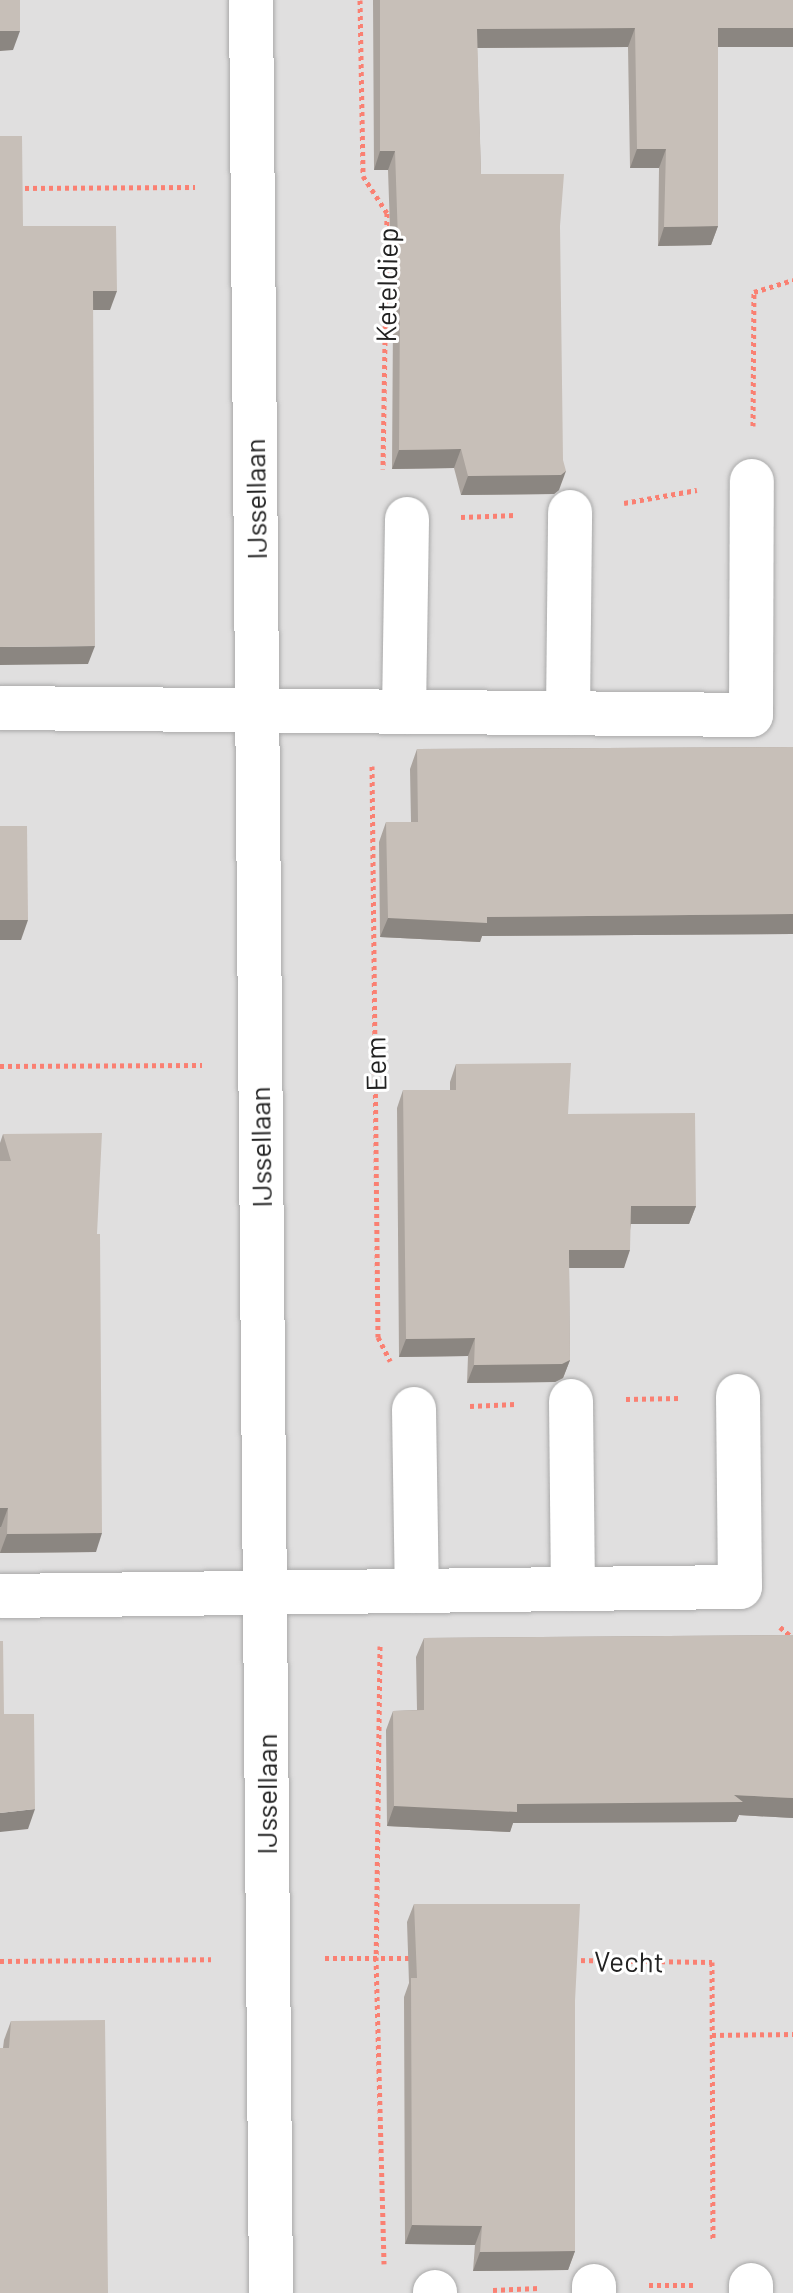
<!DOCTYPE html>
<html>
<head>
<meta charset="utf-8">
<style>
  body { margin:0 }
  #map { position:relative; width:793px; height:2293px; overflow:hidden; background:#f2efe9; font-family:Barlow,sans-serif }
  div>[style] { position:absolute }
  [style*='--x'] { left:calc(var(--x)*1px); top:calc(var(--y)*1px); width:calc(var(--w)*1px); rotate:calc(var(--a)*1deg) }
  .residential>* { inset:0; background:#e0dfdf }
  .path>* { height:5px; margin-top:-2.5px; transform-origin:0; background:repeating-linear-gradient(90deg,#fa8072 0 4px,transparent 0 8px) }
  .roads { filter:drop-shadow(0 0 2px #a9a9a9) drop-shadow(0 0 2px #a9a9a9) }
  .minor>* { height:44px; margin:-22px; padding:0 22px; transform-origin:22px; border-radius:22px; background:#fff }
  .wall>* { inset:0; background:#aba49e }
  .shaded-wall>* { inset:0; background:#8b8681 }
  .building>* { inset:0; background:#c7bfb8 }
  span { translate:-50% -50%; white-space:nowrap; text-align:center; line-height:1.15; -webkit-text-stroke:6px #fff; paint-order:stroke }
  .street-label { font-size:28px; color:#222 }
</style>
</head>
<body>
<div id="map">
  <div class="residential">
    <i style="clip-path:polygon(0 0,793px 0,793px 2293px,0 2293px)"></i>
  </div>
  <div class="path">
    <i style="--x:360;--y:0;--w:176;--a:89"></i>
    <i style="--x:363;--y:176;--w:44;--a:57"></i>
    <i style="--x:387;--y:213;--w:256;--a:90.9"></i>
    <i style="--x:17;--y:188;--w:178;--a:-0.3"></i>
    <i style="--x:753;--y:426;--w:134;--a:-89.6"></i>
    <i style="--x:754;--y:292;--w:41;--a:-17.1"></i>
    <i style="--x:624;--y:503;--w:74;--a:-10.1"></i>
    <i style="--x:461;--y:517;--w:54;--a:-2.1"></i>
    <i style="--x:372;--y:766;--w:571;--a:89.4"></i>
    <i style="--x:378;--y:1337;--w:27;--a:63"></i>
    <i style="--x:0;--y:1066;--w:202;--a:-0.3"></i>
    <i style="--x:626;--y:1399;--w:54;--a:-1.1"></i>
    <i style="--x:470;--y:1406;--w:46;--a:-2.5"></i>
    <i style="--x:780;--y:1627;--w:17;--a:40"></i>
    <i style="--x:380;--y:1646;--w:311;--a:90.7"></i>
    <i style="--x:376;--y:1957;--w:307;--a:88.5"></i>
    <i style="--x:325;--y:1958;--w:90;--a:0"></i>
    <i style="--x:573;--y:1960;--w:139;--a:0.8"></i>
    <i style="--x:712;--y:1962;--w:279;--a:89.8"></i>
    <i style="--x:0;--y:1961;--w:211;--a:-0.5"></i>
    <i style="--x:712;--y:2035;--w:81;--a:-0.7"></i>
    <i style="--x:649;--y:2285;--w:46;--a:0"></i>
    <i style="--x:493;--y:2290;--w:46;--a:-2.5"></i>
  </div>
  <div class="roads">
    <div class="minor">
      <i style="--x:251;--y:0;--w:2293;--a:89.5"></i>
      <i style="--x:0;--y:708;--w:751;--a:0.53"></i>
      <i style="--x:751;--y:715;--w:234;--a:-89.8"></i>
      <i style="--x:404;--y:712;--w:193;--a:-89.1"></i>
      <i style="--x:568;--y:713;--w:201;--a:-89.4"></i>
      <i style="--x:571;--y:1401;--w:188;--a:89.4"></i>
      <i style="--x:414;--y:1409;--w:182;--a:89.1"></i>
      <i style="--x:0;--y:1596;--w:740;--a:-0.7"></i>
      <i style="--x:740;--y:1587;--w:191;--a:-90.6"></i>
      <i style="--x:751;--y:2285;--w:8;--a:90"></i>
      <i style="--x:594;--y:2286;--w:7;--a:90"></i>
      <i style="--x:435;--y:2292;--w:1;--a:90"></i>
    </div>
  </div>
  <div class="wall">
    <i style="clip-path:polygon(373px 0,793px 0,793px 47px,718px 47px,718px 226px,711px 245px,658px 246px,659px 168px,630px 168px,628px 47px,477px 48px,481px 174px,560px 226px,559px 490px,554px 494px,461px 495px,454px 468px,392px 469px,393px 319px,388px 170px,374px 170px)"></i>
    <i style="clip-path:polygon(793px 747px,793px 934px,482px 936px,480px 942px,380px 937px,379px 842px,386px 822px,411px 822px,410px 769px,417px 749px)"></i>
    <i style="clip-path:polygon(456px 1064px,568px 1114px,696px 1206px,689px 1224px,631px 1224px,624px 1268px,569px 1268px,570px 1360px,563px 1378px,555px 1382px,467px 1383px,468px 1356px,399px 1357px,397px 1108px,403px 1090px,450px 1090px,450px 1082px)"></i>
    <i style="clip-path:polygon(3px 1134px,97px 1234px,96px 1552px,0 1553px,0 1143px)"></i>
    <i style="clip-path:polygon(793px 1635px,793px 1818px,739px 1815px,736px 1822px,513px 1823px,510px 1832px,387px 1826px,386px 1730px,393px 1711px,417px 1710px,416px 1657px,424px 1638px)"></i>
    <i style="clip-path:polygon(414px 1904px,575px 2001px,575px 2251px,568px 2270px,473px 2271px,475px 2245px,405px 2244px,404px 1997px,409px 1983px,407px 1922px)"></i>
    <i style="clip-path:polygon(11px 2021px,108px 2293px,3px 2048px,4px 2040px)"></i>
  </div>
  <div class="shaded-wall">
    <i style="clip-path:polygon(635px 28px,628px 47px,470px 48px,477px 29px)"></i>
    <i style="clip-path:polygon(718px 28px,793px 28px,793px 47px,711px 47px)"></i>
    <i style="clip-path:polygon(0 31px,20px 31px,13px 50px,0 51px)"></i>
    <i style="clip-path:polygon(637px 149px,666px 149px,659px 168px,630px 168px)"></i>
    <i style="clip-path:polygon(380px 151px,395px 151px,388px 170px,374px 170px)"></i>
    <i style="clip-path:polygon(718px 226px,711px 245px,658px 246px,664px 227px)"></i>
    <i style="clip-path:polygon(93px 291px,117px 291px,110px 310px,86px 310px)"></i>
    <i style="clip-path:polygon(461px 449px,454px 468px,392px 469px,399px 450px)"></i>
    <i style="clip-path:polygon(566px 471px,559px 490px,554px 494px,461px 495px,468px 476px)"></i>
    <i style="clip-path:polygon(95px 646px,88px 664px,0 665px,0 647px)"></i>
    <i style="clip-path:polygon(793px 914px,793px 934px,482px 936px,480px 942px,380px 937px,388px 918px)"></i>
    <i style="clip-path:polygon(0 920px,28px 920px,21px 940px,0 940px)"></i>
    <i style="clip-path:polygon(631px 1206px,696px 1206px,689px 1224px,625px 1224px)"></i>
    <i style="clip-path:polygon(569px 1250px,630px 1250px,624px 1268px,562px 1268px)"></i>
    <i style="clip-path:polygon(475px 1338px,468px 1356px,399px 1357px,406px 1339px)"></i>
    <i style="clip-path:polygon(570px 1360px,563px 1378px,555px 1382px,467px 1383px,474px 1365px)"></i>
    <i style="clip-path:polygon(0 1508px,8px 1508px,1px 1527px,0 1527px)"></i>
    <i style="clip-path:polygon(102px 1533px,96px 1552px,0 1553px,7px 1534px)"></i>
    <i style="clip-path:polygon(734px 1795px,793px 1798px,793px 1818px,739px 1815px,736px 1822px,513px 1823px,510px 1832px,387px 1826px,394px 1806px,517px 1804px)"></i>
    <i style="clip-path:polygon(35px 1809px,28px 1829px,0 1832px,0 1813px)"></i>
    <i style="clip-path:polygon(412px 2225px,482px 2226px,475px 2245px,405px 2244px)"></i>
    <i style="clip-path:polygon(575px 2251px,568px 2270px,473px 2271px,480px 2252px)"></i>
  </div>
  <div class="building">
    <i style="clip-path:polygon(0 0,20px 0,20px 31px,0 31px)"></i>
    <i style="clip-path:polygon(380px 0,793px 0,793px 28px,718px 28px,718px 226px,664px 227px,666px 149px,637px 149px,635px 28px,477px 29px,481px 174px,564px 174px,560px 226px,563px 460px,566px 471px,561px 475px,468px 476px,461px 449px,399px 450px,400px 300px,395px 151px,380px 151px)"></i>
    <i style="clip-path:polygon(0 136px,22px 136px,23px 226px,116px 226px,117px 291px,93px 291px,95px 646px,0 647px)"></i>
    <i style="clip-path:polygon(793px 747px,793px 914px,487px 917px,487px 923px,388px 918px,386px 822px,418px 822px,417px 749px)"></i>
    <i style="clip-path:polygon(0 826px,27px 826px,28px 920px,0 920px)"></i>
    <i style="clip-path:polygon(571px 1063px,568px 1114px,695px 1113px,696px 1206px,631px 1206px,630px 1250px,569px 1250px,570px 1360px,562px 1364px,474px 1365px,475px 1338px,406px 1339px,403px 1090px,456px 1090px,456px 1064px)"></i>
    <i style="clip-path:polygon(102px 1133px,97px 1234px,100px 1234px,102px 1533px,7px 1534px,8px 1508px,0 1508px,0 1161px,11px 1161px,3px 1134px)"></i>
    <i style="clip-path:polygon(793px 1635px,793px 1798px,734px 1795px,743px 1802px,517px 1804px,517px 1812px,394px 1806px,393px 1711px,424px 1710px,424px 1638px)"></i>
    <i style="clip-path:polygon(0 1641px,3px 1641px,4px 1714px,34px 1714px,35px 1809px,0 1813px)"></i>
    <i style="clip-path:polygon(414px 1904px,580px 1904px,575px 2001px,575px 2251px,480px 2252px,482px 2226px,412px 2225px,411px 1978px,417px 1978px)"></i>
    <i style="clip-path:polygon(105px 2020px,108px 2293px,0 2293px,0 2048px,9px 2048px,11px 2021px)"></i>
  </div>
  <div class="street-label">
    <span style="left:386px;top:285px;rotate:-89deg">Keteldiep</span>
    <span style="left:255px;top:499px;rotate:-91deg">IJssellaan</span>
    <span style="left:375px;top:1064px;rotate:-91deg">Eem</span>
    <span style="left:260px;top:1147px;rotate:-91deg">IJssellaan</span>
    <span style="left:266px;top:1794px;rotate:-90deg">IJssellaan</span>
    <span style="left:629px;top:1961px;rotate:1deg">Vecht</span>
  </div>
</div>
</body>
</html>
